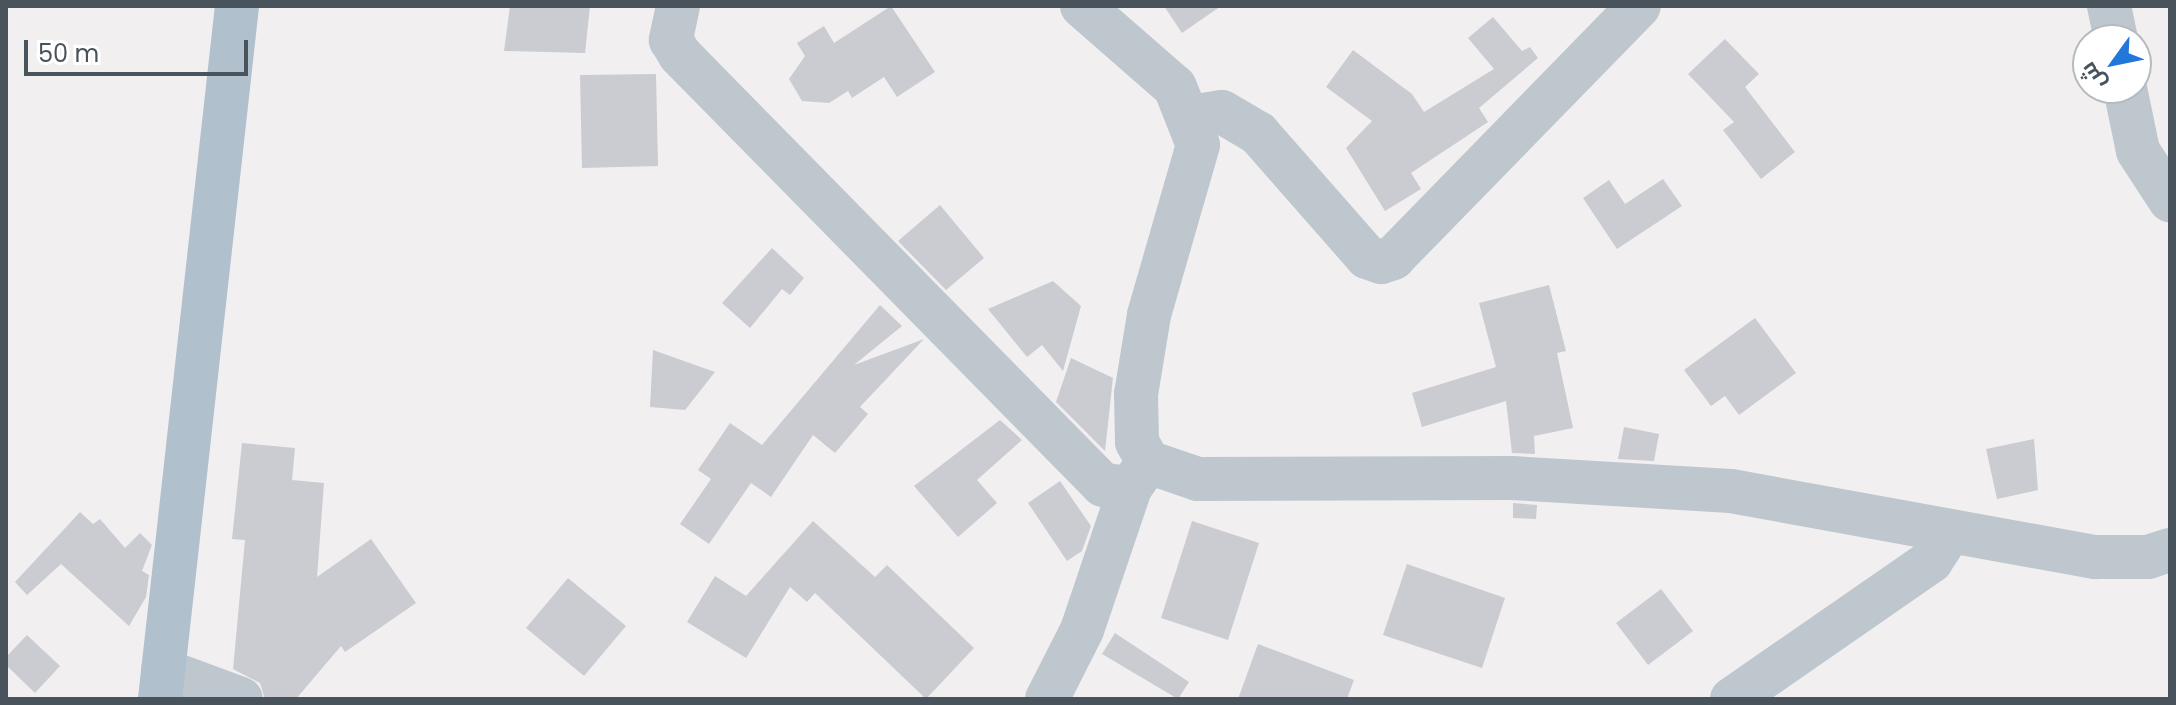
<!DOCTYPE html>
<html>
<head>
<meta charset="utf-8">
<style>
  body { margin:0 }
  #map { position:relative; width:2176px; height:705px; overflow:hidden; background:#f2eff0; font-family:Poppins,Cairo,sans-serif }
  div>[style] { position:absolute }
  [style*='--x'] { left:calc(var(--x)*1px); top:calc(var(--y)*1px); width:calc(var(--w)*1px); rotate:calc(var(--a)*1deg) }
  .building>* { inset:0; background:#caccd2 }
  .minor>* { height:44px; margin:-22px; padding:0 22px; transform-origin:22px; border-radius:22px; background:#bec7ce }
  .major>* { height:44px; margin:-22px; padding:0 22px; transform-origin:22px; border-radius:22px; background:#b0c0cd }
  span { translate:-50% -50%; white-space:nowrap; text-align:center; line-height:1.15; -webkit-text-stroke:6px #fff; paint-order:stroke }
  .frame { position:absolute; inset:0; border:8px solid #48535c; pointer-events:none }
  .north { position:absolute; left:2072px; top:24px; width:80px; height:80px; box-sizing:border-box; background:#fff; border:2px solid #b6babe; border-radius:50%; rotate:237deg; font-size:22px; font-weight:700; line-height:32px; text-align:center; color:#48535c }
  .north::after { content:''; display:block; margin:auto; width:28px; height:36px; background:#2277da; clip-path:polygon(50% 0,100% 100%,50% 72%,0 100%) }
  .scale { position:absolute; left:24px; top:40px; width:224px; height:36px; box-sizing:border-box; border:4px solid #48535c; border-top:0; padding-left:10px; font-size:24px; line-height:28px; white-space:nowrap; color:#48535c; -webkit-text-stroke:6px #fff; paint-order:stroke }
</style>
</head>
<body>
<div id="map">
  <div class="building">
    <i style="clip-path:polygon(510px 6px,590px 6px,585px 53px,504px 51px)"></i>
    <i style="clip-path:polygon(891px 6px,935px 72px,897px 97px,884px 77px,852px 98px,848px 91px,829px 103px,802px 101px,789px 79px,805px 56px,797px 43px,824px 26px,834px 43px)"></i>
    <i style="clip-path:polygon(1164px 6px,1221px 6px,1182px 33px)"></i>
    <i style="clip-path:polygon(1493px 17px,1522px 51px,1530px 47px,1538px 58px,1479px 108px,1488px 122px,1411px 173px,1421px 189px,1385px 211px,1346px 148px,1372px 121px,1326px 87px,1353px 50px,1412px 94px,1424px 112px,1494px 69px,1468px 38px)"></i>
    <i style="clip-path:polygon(1725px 39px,1759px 74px,1745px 87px,1795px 152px,1761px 179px,1723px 130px,1734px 122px,1688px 74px)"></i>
    <i style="clip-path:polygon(656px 74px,658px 166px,582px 168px,580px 75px)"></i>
    <i style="clip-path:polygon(1663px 179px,1682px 206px,1617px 249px,1583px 198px,1609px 180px,1625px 204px)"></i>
    <i style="clip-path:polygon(940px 205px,984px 258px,946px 290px,898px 241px)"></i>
    <i style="clip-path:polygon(772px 248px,804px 278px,790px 295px,782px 289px,750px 328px,722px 303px)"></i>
    <i style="clip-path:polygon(1053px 281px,1081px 306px,1063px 371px,1042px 345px,1027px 357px,988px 309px)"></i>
    <i style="clip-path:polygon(1549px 285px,1566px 351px,1557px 353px,1573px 428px,1534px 436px,1535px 454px,1512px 453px,1506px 401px,1422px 427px,1412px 393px,1496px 367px,1479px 303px)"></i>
    <i style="clip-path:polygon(880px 305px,902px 326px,854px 365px,924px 339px,860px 407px,868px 414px,835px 453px,813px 435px,771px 497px,751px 483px,709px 544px,680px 524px,711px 479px,698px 470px,730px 423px,762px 445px)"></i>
    <i style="clip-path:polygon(1755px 318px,1796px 373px,1739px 415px,1725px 396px,1711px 406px,1684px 370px)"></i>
    <i style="clip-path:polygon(653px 350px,715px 372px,685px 410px,650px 407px)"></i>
    <i style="clip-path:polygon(1071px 358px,1113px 378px,1105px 451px,1056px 402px)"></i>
    <i style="clip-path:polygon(1000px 420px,1022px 440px,977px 480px,997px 503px,958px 537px,914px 486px)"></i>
    <i style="clip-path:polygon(1624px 427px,1659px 434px,1654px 461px,1618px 459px)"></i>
    <i style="clip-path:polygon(2034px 439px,2038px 490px,1997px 499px,1986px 449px)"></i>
    <i style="clip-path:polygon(242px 443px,295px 448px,292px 480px,324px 483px,317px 577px,371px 539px,416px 603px,345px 652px,341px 646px,296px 699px,265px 699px,260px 683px,233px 669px,245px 540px,232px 539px)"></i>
    <i style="clip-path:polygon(1060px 481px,1091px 526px,1082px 551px,1067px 561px,1028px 503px)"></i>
    <i style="clip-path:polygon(1513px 503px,1537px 505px,1536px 519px,1513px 518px)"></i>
    <i style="clip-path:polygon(80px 512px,93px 524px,100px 519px,125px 548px,140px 533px,152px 545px,142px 571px,149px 575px,146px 597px,129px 626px,61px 564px,27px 595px,15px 582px)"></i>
    <i style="clip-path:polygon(813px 521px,875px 577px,887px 565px,974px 648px,926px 699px,815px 593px,807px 602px,790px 587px,746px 658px,687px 622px,715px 576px,746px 596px)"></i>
    <i style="clip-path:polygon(1192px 521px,1259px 543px,1228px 640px,1161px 618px)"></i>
    <i style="clip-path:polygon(1407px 564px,1505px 598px,1482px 668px,1383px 635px)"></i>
    <i style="clip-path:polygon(568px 578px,626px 626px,584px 676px,526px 628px)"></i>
    <i style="clip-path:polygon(1661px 589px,1693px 631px,1648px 665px,1616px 623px)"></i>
    <i style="clip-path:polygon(1115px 633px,1189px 682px,1178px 699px,1102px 654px)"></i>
    <i style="clip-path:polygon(27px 635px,60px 666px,35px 693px,6px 665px,6px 657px)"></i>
    <i style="clip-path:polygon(1258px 644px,1354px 680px,1347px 699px,1238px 699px)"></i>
  </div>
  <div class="minor">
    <i style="--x:678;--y:6;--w:35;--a:102"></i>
    <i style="--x:671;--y:40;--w:17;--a:59"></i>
    <i style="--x:680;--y:55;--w:603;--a:45.47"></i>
    <i style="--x:1103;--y:485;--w:27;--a:6"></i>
    <i style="--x:1082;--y:6;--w:123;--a:41.1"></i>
    <i style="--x:1175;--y:87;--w:62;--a:68.4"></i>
    <i style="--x:1198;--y:145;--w:177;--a:106.1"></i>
    <i style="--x:1149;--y:315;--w:80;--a:99.3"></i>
    <i style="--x:1136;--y:394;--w:48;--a:88.8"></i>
    <i style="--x:1137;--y:442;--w:23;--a:61"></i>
    <i style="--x:1148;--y:462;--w:53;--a:18.8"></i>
    <i style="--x:1198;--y:479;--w:314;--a:-0.2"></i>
    <i style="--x:1512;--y:478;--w:219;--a:3.4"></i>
    <i style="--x:1731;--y:491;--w:370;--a:10.3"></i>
    <i style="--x:2095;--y:557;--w:53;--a:0"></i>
    <i style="--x:2148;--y:557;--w:23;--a:-18"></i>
    <i style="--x:2109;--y:6;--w:35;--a:78"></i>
    <i style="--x:2125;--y:88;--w:64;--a:78.3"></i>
    <i style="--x:2138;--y:151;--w:59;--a:56.9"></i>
    <i style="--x:1190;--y:117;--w:32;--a:-9"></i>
    <i style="--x:1222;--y:112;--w:42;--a:30.3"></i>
    <i style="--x:1258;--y:133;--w:165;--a:48.7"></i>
    <i style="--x:1367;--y:257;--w:15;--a:20"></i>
    <i style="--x:1381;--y:262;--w:13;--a:-18"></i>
    <i style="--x:1393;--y:258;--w:352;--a:-45.7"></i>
    <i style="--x:163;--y:670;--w:83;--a:20.4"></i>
    <i style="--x:1047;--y:699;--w:77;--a:-63.1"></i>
    <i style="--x:1082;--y:630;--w:150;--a:-71.3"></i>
    <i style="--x:1130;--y:488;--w:29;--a:-55"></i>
    <i style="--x:1732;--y:699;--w:242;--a:-34.7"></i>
    <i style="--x:1931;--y:561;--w:35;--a:-57"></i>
  </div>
  <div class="major">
    <i style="--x:160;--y:699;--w:697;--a:-83.66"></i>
  </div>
  <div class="frame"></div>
  <div class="north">ش</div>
  <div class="scale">50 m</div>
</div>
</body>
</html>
